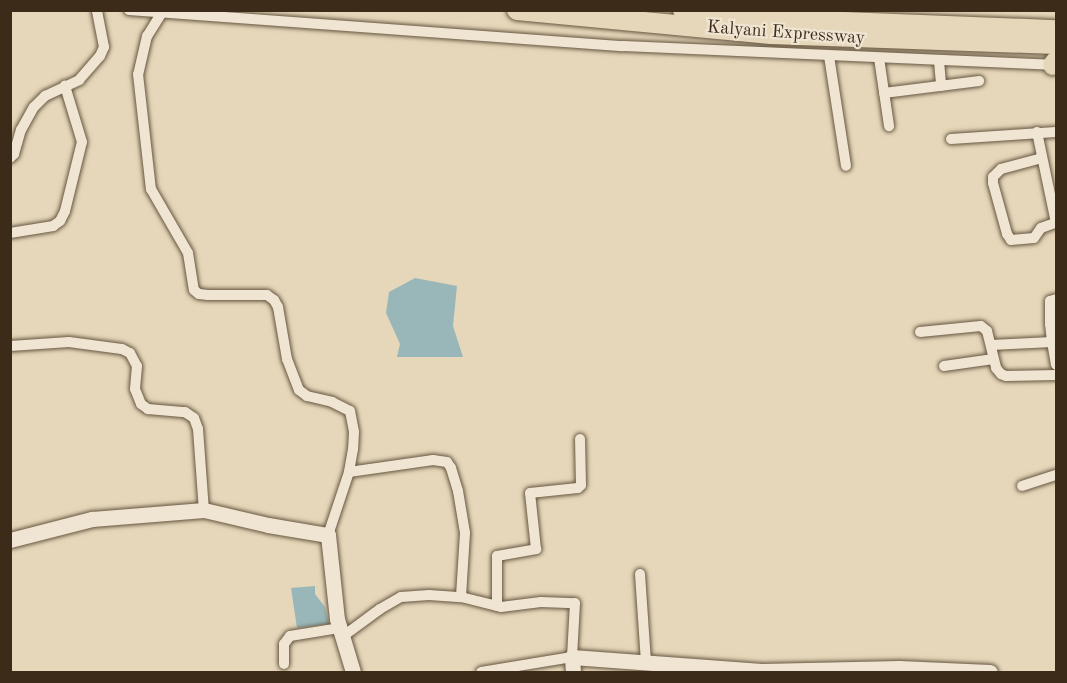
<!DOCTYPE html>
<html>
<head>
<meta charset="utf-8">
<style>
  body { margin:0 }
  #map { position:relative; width:1067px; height:683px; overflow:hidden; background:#e6d7ba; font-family:"Old Standard TT",serif }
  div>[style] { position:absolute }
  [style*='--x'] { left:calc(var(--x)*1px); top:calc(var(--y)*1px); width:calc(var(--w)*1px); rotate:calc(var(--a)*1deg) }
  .water>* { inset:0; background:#99b7b9 }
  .roads { filter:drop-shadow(0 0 2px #665640) drop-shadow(0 0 2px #665640) }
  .street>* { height:10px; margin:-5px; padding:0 5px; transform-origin:5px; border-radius:5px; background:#efe5d2 }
  .secondary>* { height:15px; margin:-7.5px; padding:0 7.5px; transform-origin:7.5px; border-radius:7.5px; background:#efe5d2 }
  .highway>* { height:20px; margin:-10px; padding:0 10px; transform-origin:10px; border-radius:10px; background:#e6d7ba }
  span { translate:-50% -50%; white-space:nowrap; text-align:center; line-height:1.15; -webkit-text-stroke:4.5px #efe5d2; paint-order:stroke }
  .street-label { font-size:18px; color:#3b2b18 }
  .frame { position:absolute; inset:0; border:12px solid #3b2b18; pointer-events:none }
</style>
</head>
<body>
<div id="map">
  <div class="water">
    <i style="clip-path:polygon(415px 278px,457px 286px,453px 326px,463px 357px,397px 357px,400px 344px,386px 313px,389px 292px)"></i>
    <i style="clip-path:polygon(315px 586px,315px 594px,325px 607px,329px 624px,297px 628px,291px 588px)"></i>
  </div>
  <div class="roads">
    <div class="street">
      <i style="--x:129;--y:10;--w:495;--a:4.2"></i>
      <i style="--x:623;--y:46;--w:430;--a:2.5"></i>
      <i style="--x:161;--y:14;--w:26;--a:122"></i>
      <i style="--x:147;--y:36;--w:39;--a:103"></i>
      <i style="--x:138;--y:74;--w:116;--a:83.6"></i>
      <i style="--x:151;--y:189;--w:74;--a:60"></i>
      <i style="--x:188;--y:253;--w:37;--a:81"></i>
      <i style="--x:194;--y:290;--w:6;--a:39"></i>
      <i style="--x:199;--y:294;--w:9;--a:6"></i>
      <i style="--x:208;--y:295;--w:59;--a:0"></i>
      <i style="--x:267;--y:295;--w:9;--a:36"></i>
      <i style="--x:274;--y:300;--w:8;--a:60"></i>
      <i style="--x:278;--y:307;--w:53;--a:80.2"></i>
      <i style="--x:287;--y:359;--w:33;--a:69"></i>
      <i style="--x:299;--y:390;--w:10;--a:37"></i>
      <i style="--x:307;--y:396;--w:26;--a:13"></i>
      <i style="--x:332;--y:402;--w:20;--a:27"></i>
      <i style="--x:350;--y:411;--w:21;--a:79"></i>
      <i style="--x:354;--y:432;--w:17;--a:93"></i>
      <i style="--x:353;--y:449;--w:23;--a:100"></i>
      <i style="--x:349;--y:472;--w:66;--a:108.4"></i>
      <i style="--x:829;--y:56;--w:111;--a:81.2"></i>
      <i style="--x:879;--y:58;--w:69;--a:81.6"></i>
      <i style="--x:939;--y:61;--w:25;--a:85"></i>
      <i style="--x:884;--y:93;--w:96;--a:-7.2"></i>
      <i style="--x:1037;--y:132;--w:93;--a:78.2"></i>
      <i style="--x:951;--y:139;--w:105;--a:-3.8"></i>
      <i style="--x:10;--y:158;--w:6;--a:-45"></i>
      <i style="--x:14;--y:154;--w:25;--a:-74"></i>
      <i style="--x:21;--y:130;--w:26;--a:-61"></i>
      <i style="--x:34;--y:107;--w:16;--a:-45"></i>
      <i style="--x:45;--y:96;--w:38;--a:-25"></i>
      <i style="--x:79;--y:80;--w:32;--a:-49"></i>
      <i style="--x:100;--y:56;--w:10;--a:-66"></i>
      <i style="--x:104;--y:47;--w:38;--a:-101"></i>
      <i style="--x:1042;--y:158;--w:42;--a:165"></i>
      <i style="--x:1001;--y:169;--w:11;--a:135"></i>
      <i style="--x:993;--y:177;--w:6;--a:90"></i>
      <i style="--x:993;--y:183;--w:53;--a:74.6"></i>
      <i style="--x:1007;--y:234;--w:7;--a:56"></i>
      <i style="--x:1011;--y:240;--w:23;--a:-5"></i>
      <i style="--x:1034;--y:238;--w:12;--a:-55"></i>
      <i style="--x:1041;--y:228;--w:15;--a:-20"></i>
      <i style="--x:10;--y:233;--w:44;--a:-9.2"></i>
      <i style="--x:53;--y:226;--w:9;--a:-36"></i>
      <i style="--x:60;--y:221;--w:11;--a:-63"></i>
      <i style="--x:65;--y:211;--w:71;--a:-76.2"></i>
      <i style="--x:82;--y:142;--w:59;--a:-106.9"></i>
      <i style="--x:1056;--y:323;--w:6;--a:171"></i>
      <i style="--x:1050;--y:324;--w:23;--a:-90"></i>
      <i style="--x:1050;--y:301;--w:6;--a:-18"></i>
      <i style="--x:920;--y:332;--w:61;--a:-5.6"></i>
      <i style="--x:981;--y:326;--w:8;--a:40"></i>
      <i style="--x:987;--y:331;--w:38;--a:76"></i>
      <i style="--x:996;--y:368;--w:8;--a:50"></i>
      <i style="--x:1001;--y:374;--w:5;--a:22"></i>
      <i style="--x:1006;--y:376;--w:50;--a:-1.1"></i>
      <i style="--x:1052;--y:342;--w:23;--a:80"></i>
      <i style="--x:991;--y:345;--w:61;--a:-2.8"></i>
      <i style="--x:1052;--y:342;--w:18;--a:-96"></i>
      <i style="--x:10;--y:346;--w:59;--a:-3.9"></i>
      <i style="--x:69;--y:342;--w:53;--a:7.5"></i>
      <i style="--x:122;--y:349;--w:9;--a:27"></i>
      <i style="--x:130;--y:353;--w:15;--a:62"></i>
      <i style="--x:137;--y:366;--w:23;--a:95"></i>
      <i style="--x:135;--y:389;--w:16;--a:68"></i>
      <i style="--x:141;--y:404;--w:9;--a:36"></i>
      <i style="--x:148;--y:409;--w:37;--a:5"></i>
      <i style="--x:185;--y:412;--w:11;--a:34"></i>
      <i style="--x:194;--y:418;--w:12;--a:70"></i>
      <i style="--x:198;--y:429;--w:81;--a:85.8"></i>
      <i style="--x:944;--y:366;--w:50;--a:-8"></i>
      <i style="--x:349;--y:472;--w:85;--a:-8.1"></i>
      <i style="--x:433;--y:460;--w:14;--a:8"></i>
      <i style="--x:447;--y:462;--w:7;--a:56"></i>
      <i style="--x:451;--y:468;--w:24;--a:73"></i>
      <i style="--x:458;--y:491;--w:43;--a:80.5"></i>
      <i style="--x:465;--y:533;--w:64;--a:93.6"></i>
      <i style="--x:1022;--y:486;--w:36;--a:-18"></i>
      <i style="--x:640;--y:574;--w:88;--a:86.1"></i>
      <i style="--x:497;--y:606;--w:50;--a:-90"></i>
      <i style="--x:497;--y:556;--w:40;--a:-10"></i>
      <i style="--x:536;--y:549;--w:56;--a:-96.1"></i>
      <i style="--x:530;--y:493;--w:48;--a:-5.9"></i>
      <i style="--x:578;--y:488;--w:4;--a:-45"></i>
      <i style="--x:581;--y:485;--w:46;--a:-91.2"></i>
      <i style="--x:342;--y:637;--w:47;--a:-36.4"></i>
      <i style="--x:380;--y:609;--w:24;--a:-30"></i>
      <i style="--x:401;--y:597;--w:28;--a:-4"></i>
      <i style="--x:429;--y:595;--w:32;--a:4"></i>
      <i style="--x:461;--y:597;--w:41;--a:14"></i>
      <i style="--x:501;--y:607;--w:40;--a:-7.1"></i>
      <i style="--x:541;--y:602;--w:34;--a:2"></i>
      <i style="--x:575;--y:603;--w:54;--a:93.2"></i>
      <i style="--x:572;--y:657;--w:92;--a:170.6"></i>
      <i style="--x:284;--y:664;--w:20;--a:-90"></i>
      <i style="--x:284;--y:644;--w:10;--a:-53"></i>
      <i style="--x:290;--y:636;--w:51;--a:-9.1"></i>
    </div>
    <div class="secondary">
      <i style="--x:10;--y:540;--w:85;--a:-14.4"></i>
      <i style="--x:92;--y:519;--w:112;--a:-4.6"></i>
      <i style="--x:204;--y:510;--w:66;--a:13.2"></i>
      <i style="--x:268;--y:525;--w:61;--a:9.5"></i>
      <i style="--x:328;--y:535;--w:84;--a:83.9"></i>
      <i style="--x:337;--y:619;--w:55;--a:73.2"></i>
      <i style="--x:573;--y:672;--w:15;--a:-94"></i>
      <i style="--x:572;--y:657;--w:190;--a:4.2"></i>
      <i style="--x:761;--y:671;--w:138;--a:-1.2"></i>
      <i style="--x:899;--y:668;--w:91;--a:2.5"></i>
    </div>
    <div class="highway">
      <i style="--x:517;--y:10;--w:255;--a:5.4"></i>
      <i style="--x:771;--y:34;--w:285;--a:2"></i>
      <i style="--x:683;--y:10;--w:135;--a:4.7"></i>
      <i style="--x:818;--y:21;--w:238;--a:2.2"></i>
      <i style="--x:1053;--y:65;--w:5;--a:-53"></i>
    </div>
  </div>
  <div class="street-label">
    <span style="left:786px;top:33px;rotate:4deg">Kalyani Expressway</span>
  </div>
  <div class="frame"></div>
</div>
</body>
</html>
